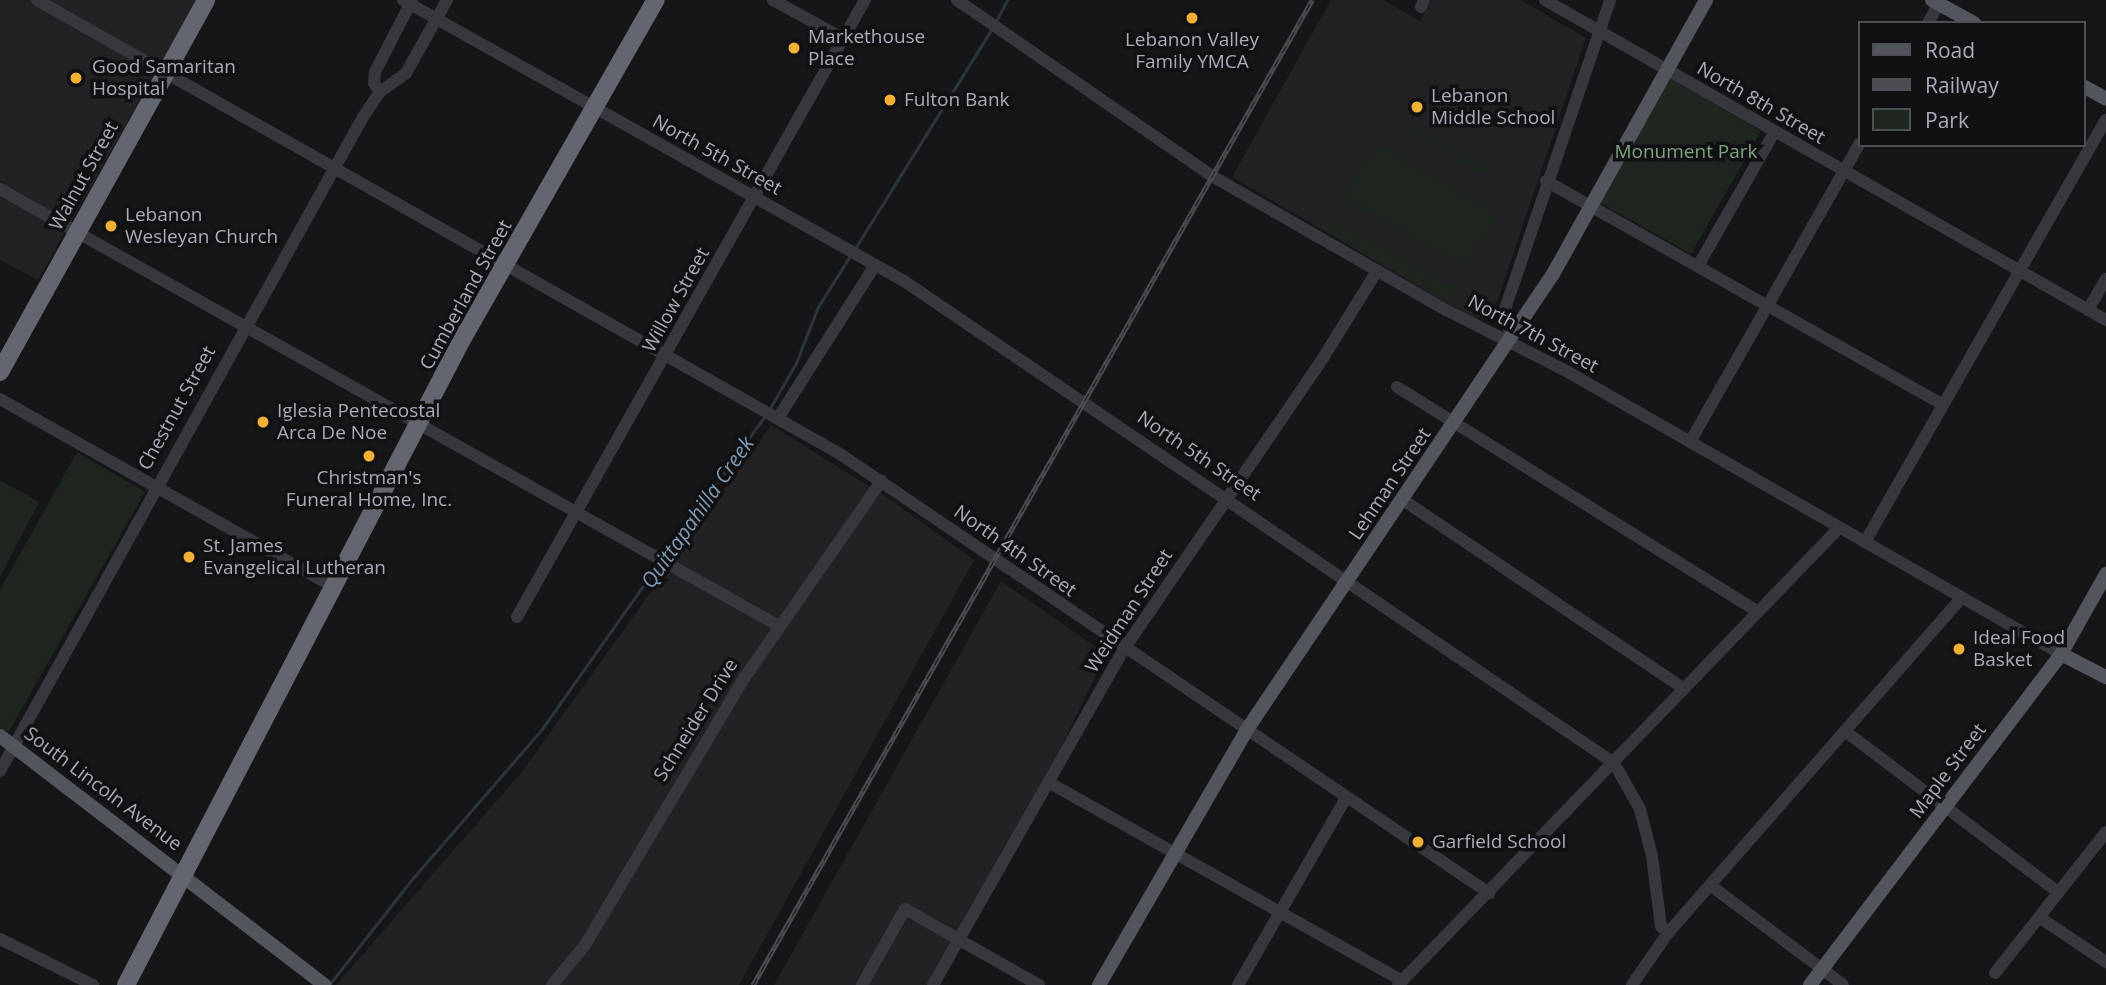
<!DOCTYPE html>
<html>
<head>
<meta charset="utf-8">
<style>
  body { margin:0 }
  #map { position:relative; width:2106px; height:985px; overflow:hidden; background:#161618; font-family:"Open Sans",sans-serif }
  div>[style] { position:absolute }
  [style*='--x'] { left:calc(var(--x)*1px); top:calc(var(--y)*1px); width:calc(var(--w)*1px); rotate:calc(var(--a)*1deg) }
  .built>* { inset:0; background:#222225 }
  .green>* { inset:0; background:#1e261f }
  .stream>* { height:2.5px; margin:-1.25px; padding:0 1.25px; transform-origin:1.25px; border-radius:1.25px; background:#2c353c }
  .minor>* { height:12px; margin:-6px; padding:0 6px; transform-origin:6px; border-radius:6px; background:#37383d }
  .major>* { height:14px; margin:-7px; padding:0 7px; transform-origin:7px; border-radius:7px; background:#53555c }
  .highway>* { height:18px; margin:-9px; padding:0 9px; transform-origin:9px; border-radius:9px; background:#63666e }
  .rail>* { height:5px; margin-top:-2.5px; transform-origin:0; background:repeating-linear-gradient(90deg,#111113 0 8px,#4a4c52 0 16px); box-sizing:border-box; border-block:2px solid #4a4c52 }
  .dots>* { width:19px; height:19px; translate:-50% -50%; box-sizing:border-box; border:4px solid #111113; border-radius:50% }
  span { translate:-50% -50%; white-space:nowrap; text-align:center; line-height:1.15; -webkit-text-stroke:7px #111113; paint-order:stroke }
  .poi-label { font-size:19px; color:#a8adb8 }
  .left { translate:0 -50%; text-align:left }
  .street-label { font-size:19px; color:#a8adb8 }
  .park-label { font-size:19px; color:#7fa381 }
  .water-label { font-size:21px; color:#7f9bb3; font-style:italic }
  .legend { position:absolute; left:1858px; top:21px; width:228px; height:126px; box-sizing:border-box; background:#111113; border:2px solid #4d4f55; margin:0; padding:9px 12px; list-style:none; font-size:21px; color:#a8adb8 }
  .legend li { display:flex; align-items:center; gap:14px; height:35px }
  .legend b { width:35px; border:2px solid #4d4f55 }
</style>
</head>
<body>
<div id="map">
  <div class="built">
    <i style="clip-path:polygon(0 0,196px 0,38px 280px,0 260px)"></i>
    <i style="clip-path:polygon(1331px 0,1383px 0,1420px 21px,1432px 0,1521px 0,1586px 38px,1497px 302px,1476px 320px,1232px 177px)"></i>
    <i style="clip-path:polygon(771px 425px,888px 498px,974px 560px,739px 985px,336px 985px,521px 773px)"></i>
    <i style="clip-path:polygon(1001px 581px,1106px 654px,1062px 745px,927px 985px,774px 985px)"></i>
  </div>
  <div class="green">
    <i style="clip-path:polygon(1666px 76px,1761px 131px,1691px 254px,1597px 201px)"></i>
    <i style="clip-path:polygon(1419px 128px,1490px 168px,1486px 176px,1415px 136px)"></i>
    <i style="clip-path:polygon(1375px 143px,1498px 213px,1466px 268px,1344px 198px)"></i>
    <i style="clip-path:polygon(1334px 220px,1455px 288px,1449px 301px,1327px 232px)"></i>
    <i style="clip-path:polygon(77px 452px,145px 492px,8px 733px,0 727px,0 590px)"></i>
    <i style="clip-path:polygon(0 480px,39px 502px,0 577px)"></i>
  </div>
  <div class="stream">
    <i style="--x:996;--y:21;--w:24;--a:-62"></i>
    <i style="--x:856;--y:247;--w:256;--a:-58.1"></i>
    <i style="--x:769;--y:410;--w:54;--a:-60.1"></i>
    <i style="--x:796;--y:363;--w:60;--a:-68.6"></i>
    <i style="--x:818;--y:307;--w:60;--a:-57.9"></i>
    <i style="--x:665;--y:555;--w:171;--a:-54.3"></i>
    <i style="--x:329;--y:985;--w:136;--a:-51.9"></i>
    <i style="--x:413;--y:878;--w:197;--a:-49.1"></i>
    <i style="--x:542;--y:729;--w:203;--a:-54.8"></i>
  </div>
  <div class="minor">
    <i style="--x:37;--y:0;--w:922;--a:29.48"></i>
    <i style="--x:840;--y:454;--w:784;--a:34.08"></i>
    <i style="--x:403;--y:0;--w:574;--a:29.29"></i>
    <i style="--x:904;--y:281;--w:858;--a:34.17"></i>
    <i style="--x:1614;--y:763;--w:53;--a:60.5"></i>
    <i style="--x:1640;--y:809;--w:49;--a:75.7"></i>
    <i style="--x:1652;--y:856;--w:71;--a:82.7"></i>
    <i style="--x:1661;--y:926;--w:10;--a:45"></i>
    <i style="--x:773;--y:0;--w:81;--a:28.8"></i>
    <i style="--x:957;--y:0;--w:310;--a:34.6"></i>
    <i style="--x:1212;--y:176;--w:270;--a:29.8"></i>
    <i style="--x:1446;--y:310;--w:137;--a:26.9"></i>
    <i style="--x:1568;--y:372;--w:568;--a:29.77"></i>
    <i style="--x:1545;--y:0;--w:646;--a:29.7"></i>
    <i style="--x:1421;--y:7;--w:8;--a:-67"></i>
    <i style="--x:1928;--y:23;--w:26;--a:-61"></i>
    <i style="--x:380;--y:92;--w:11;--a:-124"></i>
    <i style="--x:374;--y:83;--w:11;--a:-85"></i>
    <i style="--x:375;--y:72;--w:81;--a:-62.8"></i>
    <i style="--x:1546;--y:181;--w:454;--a:29.4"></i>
    <i style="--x:0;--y:189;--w:893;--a:29.29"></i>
    <i style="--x:1698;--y:266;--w:153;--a:-60.3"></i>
    <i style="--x:2088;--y:310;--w:36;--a:-60"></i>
    <i style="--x:1511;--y:342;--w:34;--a:-100"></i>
    <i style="--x:1505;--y:309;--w:326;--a:-71.2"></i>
    <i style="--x:1397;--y:387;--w:425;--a:31.9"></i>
    <i style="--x:0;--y:399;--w:382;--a:29.4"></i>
    <i style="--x:778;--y:418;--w:181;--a:-57.6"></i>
    <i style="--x:1690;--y:442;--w:343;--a:-60.4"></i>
    <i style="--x:1403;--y:500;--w:339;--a:33.9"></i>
    <i style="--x:1865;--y:542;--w:486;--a:-60.3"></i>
    <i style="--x:517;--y:617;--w:708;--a:-60.58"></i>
    <i style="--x:1845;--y:731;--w:267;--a:37.1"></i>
    <i style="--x:0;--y:771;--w:748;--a:-60.97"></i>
    <i style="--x:363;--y:117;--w:30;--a:-56"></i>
    <i style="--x:380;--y:92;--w:32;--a:-36"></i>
    <i style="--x:406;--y:73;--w:84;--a:-60.7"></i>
    <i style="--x:1048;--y:782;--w:406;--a:29.3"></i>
    <i style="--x:1710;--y:885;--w:166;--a:36.9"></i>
    <i style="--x:2039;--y:917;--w:81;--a:33.9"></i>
    <i style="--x:0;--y:939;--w:104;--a:26.3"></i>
    <i style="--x:1995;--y:973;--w:179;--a:-51.8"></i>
    <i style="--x:552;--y:985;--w:52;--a:-50.5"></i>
    <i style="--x:585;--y:945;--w:312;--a:-59.2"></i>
    <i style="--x:745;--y:677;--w:239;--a:-55.2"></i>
    <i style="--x:862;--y:985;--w:87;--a:-60.5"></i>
    <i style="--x:905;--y:909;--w:154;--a:29.6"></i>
    <i style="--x:933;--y:985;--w:386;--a:-60.4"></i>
    <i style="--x:1124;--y:649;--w:353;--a:-55.6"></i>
    <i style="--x:1323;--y:358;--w:102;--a:-58.2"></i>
    <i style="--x:1238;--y:985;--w:216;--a:-60"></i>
    <i style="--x:1398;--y:985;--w:635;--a:-46.02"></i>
    <i style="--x:1632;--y:985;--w:63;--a:-55.3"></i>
    <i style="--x:1668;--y:933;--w:445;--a:-48.8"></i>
  </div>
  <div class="major">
    <i style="--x:1932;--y:0;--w:48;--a:28.7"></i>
    <i style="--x:2083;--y:86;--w:26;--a:29"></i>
    <i style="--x:2061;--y:654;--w:51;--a:27.1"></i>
    <i style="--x:0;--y:736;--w:409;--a:37.5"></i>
    <i style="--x:1099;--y:985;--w:293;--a:-59.9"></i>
    <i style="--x:1246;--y:731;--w:551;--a:-56.11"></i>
    <i style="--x:1553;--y:274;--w:314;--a:-60.8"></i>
    <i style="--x:1810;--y:985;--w:415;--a:-52.8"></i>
    <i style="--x:2061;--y:654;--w:92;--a:-60.6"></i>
  </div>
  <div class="highway">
    <i style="--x:0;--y:372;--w:425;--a:-61"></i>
    <i style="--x:126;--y:985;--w:724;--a:-62.51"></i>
    <i style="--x:460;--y:343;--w:395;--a:-60.3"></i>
  </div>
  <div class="rail">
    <i style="--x:753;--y:985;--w:1133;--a:-60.42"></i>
  </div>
  <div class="dots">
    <i style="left:1192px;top:18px;background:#f2b134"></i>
    <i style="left:794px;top:48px;background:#f2b134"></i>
    <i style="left:76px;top:78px;background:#f2b134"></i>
    <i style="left:890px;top:100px;background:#f2b134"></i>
    <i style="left:1417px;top:107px;background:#f2b134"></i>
    <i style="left:111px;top:226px;background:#f2b134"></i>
    <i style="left:263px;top:422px;background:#f2b134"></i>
    <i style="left:369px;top:456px;background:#f2b134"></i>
    <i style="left:189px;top:557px;background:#f2b134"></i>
    <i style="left:1959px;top:649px;background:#f2b134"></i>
    <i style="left:1418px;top:842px;background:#f2b134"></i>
  </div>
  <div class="poi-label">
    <span class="left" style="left:808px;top:48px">Markethouse<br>Place</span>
    <span style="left:1192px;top:51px">Lebanon Valley<br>Family YMCA</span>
    <span class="left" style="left:92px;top:78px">Good Samaritan<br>Hospital</span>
    <span class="left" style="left:1431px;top:107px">Lebanon<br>Middle School</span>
    <span class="left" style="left:904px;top:100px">Fulton Bank</span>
    <span class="left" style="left:125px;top:226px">Lebanon<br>Wesleyan Church</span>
    <span class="left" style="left:277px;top:422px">Iglesia Pentecostal<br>Arca De Noe</span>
    <span style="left:369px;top:489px">Christman's<br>Funeral Home, Inc.</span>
    <span class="left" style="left:203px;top:557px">St. James<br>Evangelical Lutheran</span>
    <span class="left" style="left:1973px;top:649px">Ideal Food<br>Basket</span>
    <span class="left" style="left:1432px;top:842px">Garfield School</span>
  </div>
  <div class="street-label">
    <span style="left:1761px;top:103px;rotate:30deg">North 8th Street</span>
    <span style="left:717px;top:155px;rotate:29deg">North 5th Street</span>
    <span style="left:84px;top:176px;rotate:-61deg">Walnut Street</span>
    <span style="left:466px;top:295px;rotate:-61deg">Cumberland Street</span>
    <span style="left:676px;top:300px;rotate:-61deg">Willow Street</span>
    <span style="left:1533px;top:334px;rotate:28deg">North 7th Street</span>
    <span style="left:177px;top:408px;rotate:-61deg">Chestnut Street</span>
    <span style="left:1199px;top:456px;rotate:34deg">North 5th Street</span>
    <span style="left:1390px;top:484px;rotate:-56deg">Lehman Street</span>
    <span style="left:1015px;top:551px;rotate:35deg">North 4th Street</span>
    <span style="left:1129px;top:611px;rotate:-57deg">Weidman Street</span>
    <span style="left:696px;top:720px;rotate:-58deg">Schneider Drive</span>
    <span style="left:1948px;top:771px;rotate:-53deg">Maple Street</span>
    <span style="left:103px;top:789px;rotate:37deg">South Lincoln Avenue</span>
  </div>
  <div class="park-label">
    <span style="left:1686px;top:152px">Monument Park</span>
  </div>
  <div class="water-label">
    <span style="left:697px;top:512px;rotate:-55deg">Quittapahilla Creek</span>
  </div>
  <ul class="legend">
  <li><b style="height:9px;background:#53555c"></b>Road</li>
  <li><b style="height:9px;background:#4a4c52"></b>Railway</li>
  <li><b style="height:19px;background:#1e261f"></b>Park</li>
  </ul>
</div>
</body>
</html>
